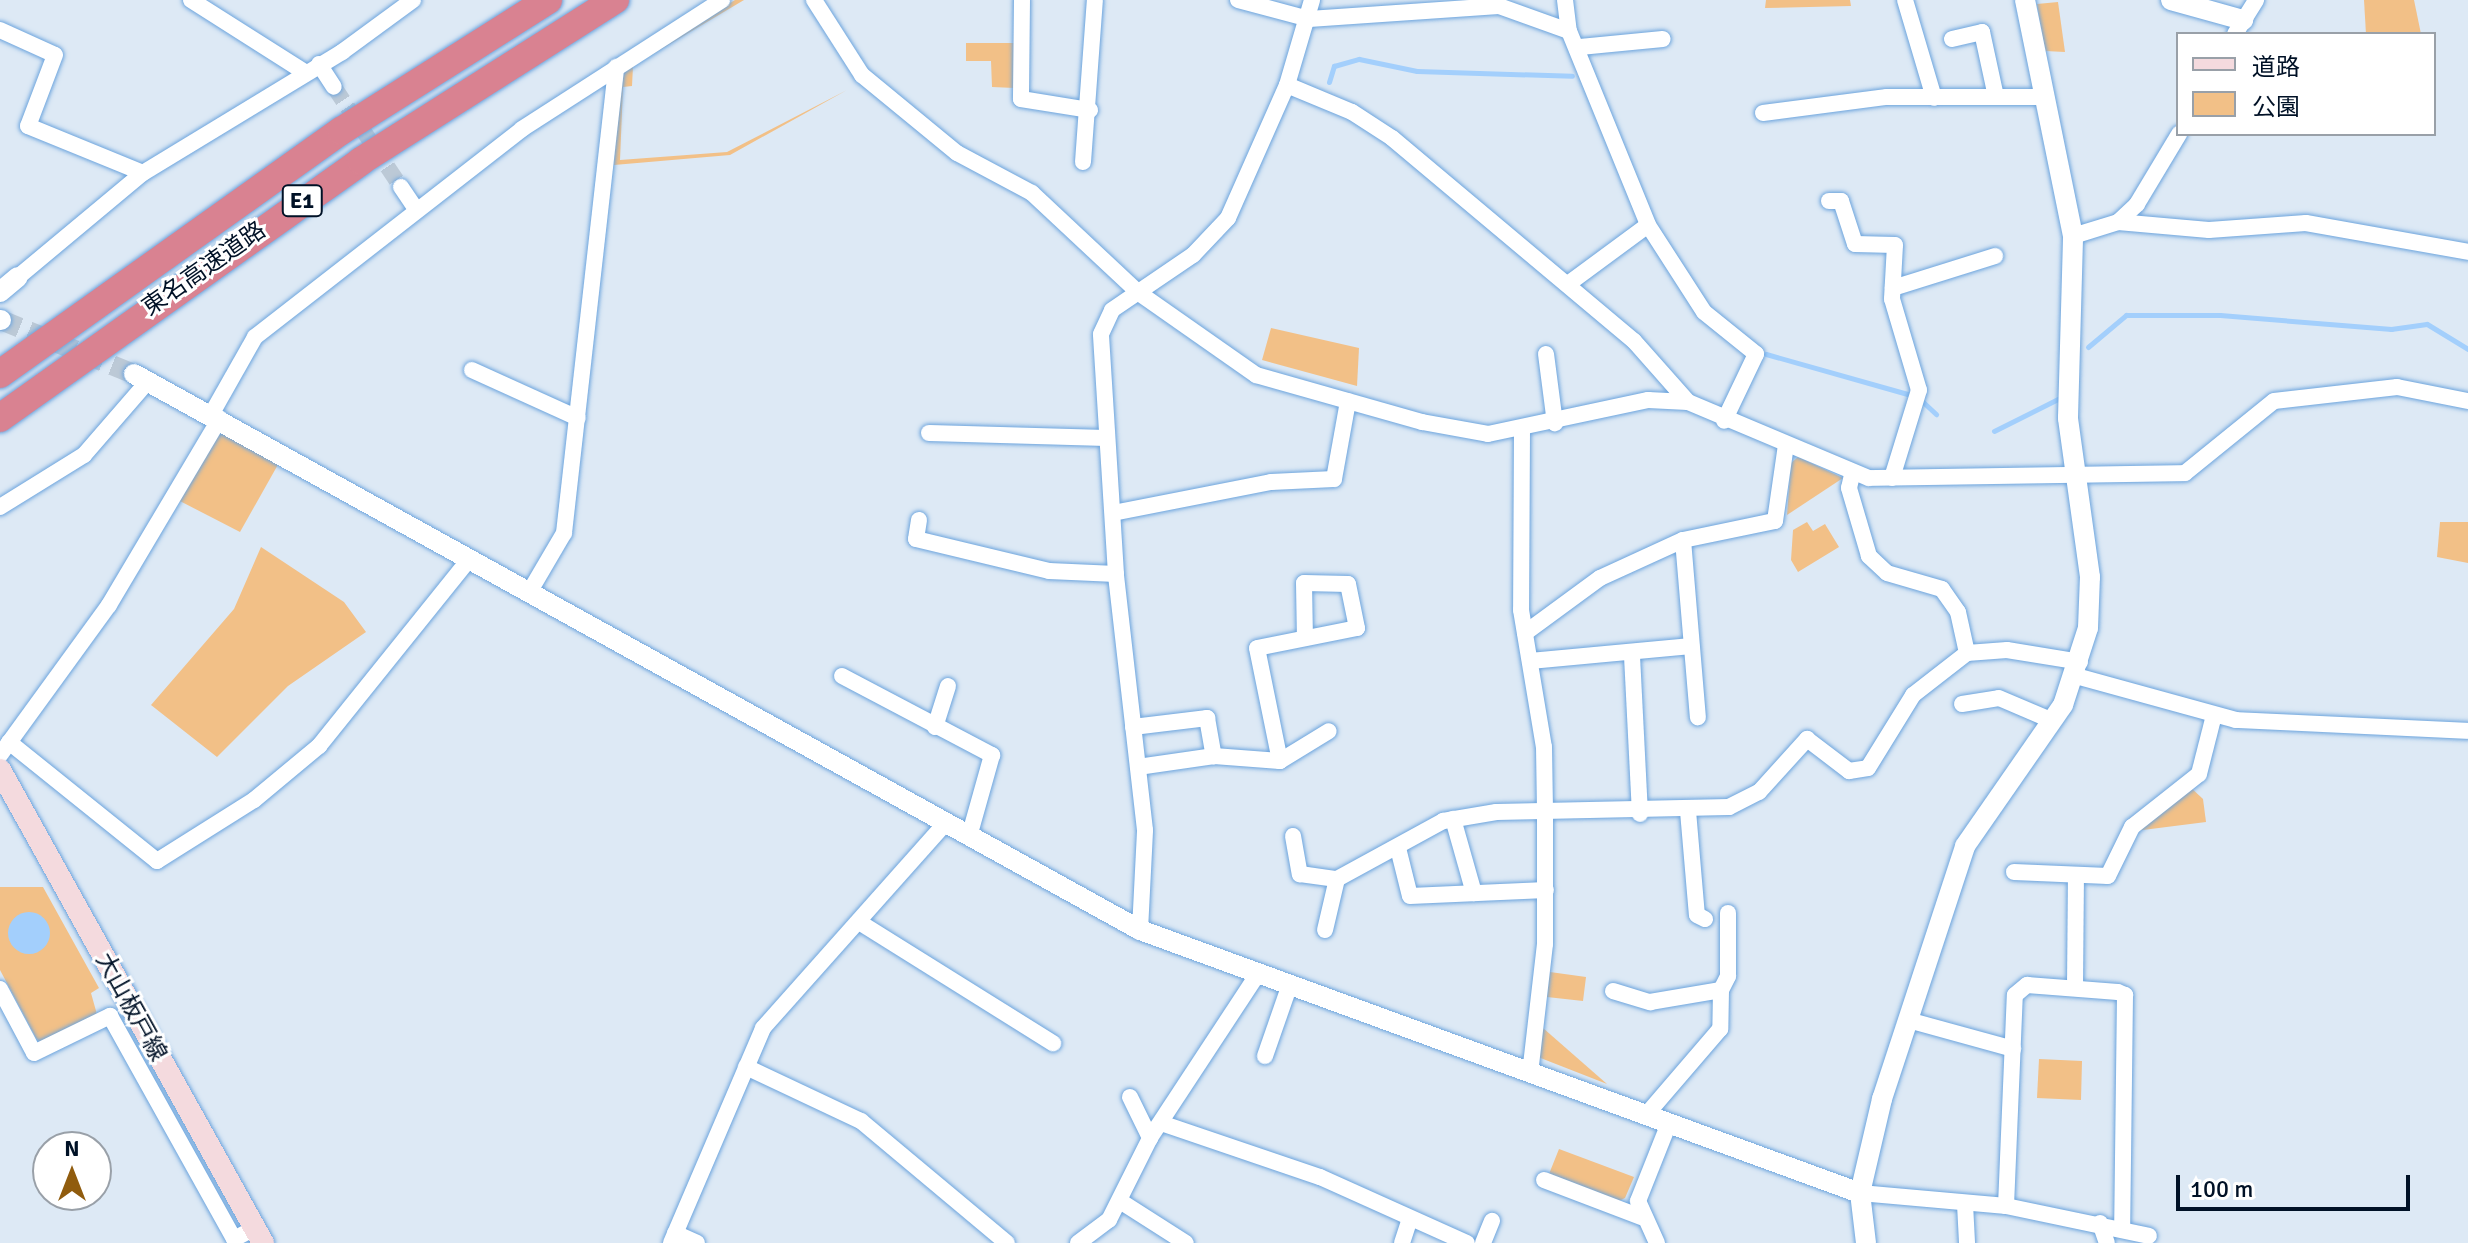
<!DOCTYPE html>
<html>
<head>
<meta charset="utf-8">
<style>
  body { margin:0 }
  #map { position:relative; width:2468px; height:1243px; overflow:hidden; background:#dde9f5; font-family:Signika,"Noto Sans JP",sans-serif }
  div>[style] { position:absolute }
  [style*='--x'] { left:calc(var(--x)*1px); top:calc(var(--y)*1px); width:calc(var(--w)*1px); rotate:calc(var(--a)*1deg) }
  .green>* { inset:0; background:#f2c087 }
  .water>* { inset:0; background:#a3cffc }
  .round { border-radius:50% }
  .stream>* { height:5px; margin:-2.5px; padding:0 2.5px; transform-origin:2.5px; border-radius:2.5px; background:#a3cffc }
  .minor-tunnel>* { height:16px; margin-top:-8px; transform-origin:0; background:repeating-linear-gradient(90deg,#bcc9d6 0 16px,transparent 0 24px) }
  .tertiary-tunnel>* { height:20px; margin-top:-10px; transform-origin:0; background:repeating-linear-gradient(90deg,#bcc9d6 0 20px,transparent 0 30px) }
  .roads { filter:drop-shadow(0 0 2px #6ca4dd) drop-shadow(0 0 2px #6ca4dd) }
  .minor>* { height:16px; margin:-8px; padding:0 8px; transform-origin:8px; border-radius:8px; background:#fff }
  .tertiary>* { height:20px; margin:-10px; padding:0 10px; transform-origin:10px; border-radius:10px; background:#fff }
  .secondary>* { height:22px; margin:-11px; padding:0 11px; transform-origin:11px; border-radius:11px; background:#f4dade }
  .motorway>* { height:28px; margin:-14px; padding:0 14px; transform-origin:14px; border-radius:14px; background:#d98291 }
  span { translate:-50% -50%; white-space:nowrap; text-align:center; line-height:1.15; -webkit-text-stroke:6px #fff; paint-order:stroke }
  .shield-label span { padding:2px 6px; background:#fff; border:2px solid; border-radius:6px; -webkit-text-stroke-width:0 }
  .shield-label { font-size:22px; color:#001126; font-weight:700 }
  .street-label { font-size:24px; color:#001126 }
  .legend { position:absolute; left:2176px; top:32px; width:260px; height:104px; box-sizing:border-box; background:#fff; border:2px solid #99a0a8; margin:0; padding:10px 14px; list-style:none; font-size:24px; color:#001126 }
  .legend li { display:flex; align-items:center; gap:16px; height:40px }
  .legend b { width:40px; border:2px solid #99a0a8 }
  .north { position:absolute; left:32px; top:1131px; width:80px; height:80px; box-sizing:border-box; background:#fff; border:2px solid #99a0a8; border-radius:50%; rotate:0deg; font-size:22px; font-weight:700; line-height:32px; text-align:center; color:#001126 }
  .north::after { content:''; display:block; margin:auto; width:28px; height:36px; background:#905c0e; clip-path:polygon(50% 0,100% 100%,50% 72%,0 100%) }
  .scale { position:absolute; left:2176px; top:1175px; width:234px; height:36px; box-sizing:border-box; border:4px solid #001126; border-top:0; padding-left:10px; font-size:24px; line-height:28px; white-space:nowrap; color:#001126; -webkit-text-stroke:6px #fff; paint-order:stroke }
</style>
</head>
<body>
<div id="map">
  <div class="green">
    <i style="clip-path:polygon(735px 0,744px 0,633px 66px,632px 86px,623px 87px,620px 160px,727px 152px,847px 90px,730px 155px,614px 165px,620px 70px)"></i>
    <i style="clip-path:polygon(1766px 0,1850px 0,1851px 6px,1765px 8px)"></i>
    <i style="clip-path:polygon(2364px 0,2414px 0,2421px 34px,2366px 34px)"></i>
    <i style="clip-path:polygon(2058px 2px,2065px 52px,2045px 51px,2037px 4px)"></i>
    <i style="clip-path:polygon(966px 43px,1015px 43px,1015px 88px,992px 87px,991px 61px,966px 61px)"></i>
    <i style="clip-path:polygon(1271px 328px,1359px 348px,1357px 386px,1262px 360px)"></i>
    <i style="clip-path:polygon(218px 431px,280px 461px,240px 532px,176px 499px)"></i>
    <i style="clip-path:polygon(1798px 457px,1843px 478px,1787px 515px,1791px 463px)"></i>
    <i style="clip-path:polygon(1807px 522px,1813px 531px,1825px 524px,1839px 547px,1798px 572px,1791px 560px,1793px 530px)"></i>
    <i style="clip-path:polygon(2440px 522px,2468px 522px,2468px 563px,2437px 557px)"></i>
    <i style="clip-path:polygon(261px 547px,344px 602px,366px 632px,288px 686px,217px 757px,151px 705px,234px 609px)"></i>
    <i style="clip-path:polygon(2188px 785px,2203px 799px,2206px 822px,2135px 831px)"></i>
    <i style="clip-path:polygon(0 887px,43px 887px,99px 988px,91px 993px,98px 1018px,41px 1043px,36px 1038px,0 970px)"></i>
    <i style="clip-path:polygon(1550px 972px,1586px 977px,1583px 1001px,1547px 997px)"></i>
    <i style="clip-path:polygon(1543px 1028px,1607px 1084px,1538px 1057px)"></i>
    <i style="clip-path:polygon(2039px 1059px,2082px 1061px,2081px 1100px,2037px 1098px)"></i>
    <i style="clip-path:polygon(1559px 1149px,1634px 1177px,1625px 1198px,1617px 1202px,1549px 1174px)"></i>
  </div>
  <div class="water">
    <i class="round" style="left:8px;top:912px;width:42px;height:42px"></i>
  </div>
  <div class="stream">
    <i style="--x:1329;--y:82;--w:17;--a:-73"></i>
    <i style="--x:1334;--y:66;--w:26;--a:-16"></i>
    <i style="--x:1359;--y:59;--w:59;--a:11.7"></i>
    <i style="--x:1417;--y:71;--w:155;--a:1.8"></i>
    <i style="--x:2088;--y:347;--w:50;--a:-40.1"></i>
    <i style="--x:2126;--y:315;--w:94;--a:0"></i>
    <i style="--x:2220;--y:315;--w:172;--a:4.7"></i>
    <i style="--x:2391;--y:329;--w:36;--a:-8"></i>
    <i style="--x:2427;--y:324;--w:48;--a:31.4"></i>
    <i style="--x:1766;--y:354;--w:147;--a:15.8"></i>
    <i style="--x:1923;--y:402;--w:18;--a:43"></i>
    <i style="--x:1994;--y:431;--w:72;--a:-26.6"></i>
  </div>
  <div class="minor-tunnel">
    <i style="--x:334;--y:87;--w:120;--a:56.2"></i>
  </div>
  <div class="tertiary-tunnel">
    <i style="--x:1;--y:320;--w:144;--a:22.1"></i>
  </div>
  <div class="roads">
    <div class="minor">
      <i style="--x:191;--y:0;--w:136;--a:32.4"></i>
      <i style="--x:814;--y:0;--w:89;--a:57.4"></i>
      <i style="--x:862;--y:75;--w:123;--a:39.4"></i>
      <i style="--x:957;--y:153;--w:85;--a:28.1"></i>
      <i style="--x:1032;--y:193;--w:146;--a:43.1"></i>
      <i style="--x:1139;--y:293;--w:143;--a:35"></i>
      <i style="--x:1256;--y:375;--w:173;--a:15.8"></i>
      <i style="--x:1422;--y:422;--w:67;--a:10.3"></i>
      <i style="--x:1488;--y:434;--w:164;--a:-12"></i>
      <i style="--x:1648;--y:400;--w:40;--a:2.9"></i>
      <i style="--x:1688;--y:402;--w:196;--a:22.8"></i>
      <i style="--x:1869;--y:478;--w:316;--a:-0.9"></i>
      <i style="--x:2185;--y:473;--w:114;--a:-39"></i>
      <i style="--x:2274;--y:401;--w:124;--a:-6.5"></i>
      <i style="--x:2397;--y:387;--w:72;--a:11.2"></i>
      <i style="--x:1022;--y:0;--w:99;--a:90.6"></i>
      <i style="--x:1021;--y:99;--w:70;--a:9.1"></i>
      <i style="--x:1238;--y:0;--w:73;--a:15"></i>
      <i style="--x:1309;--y:19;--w:190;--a:-3.9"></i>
      <i style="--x:1499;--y:6;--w:74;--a:19.7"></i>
      <i style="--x:1569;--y:31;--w:209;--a:67.8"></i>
      <i style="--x:1648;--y:225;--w:103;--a:57.2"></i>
      <i style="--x:1704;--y:312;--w:67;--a:38.9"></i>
      <i style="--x:1756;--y:354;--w:74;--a:115.5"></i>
      <i style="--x:1565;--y:0;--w:31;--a:83"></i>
      <i style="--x:1905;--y:0;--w:102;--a:73.5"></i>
      <i style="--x:0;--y:30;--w:60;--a:24.4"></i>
      <i style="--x:55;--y:55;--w:76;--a:110.8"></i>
      <i style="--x:28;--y:126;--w:124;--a:22.2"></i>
      <i style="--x:2235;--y:34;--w:40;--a:-58"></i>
      <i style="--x:1952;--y:39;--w:31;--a:-13"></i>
      <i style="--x:1982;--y:32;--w:66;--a:77.8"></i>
      <i style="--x:1580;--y:47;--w:83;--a:-5.5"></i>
      <i style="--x:319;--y:64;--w:27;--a:57"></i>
      <i style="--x:1287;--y:85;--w:70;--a:22.6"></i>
      <i style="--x:1352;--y:112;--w:48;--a:33"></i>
      <i style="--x:1392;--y:138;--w:316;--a:40"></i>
      <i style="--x:1634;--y:341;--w:81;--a:48.5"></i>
      <i style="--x:1763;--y:113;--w:125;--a:-7.4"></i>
      <i style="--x:1887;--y:97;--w:154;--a:0"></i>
      <i style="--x:1083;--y:162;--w:162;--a:-85.8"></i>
      <i style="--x:401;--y:187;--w:25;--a:56"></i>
      <i style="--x:1829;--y:201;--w:12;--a:0"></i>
      <i style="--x:1841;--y:201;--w:45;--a:72"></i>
      <i style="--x:1855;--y:244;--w:40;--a:1.4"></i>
      <i style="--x:1895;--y:245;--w:54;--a:93.2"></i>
      <i style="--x:1892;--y:299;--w:95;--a:73.5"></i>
      <i style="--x:1919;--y:390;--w:92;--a:107.1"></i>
      <i style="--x:2118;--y:222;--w:91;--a:5"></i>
      <i style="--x:2209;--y:230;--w:97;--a:-4.1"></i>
      <i style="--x:2306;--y:223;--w:165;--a:10.1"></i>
      <i style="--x:2073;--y:236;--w:47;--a:-17.3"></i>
      <i style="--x:2118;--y:222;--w:26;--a:-43"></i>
      <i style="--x:2137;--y:204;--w:82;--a:-59"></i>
      <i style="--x:18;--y:277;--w:163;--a:-39.8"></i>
      <i style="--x:143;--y:173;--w:233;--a:-31.3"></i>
      <i style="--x:342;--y:52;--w:88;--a:-36.2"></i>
      <i style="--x:1568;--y:284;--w:99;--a:-36.4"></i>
      <i style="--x:1893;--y:288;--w:107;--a:-17.4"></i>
      <i style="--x:1546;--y:354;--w:70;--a:82.6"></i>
      <i style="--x:472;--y:370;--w:116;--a:24.4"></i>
      <i style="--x:212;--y:413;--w:87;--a:-60.5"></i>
      <i style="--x:255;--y:337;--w:338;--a:-37.9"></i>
      <i style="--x:522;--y:129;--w:238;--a:-32.8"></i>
      <i style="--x:1522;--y:431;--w:179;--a:90.3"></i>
      <i style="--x:1521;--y:610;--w:139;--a:80.5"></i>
      <i style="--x:1544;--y:747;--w:66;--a:89.1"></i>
      <i style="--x:1545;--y:813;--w:131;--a:90"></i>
      <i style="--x:1545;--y:944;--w:130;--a:96.6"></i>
      <i style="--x:929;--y:433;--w:178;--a:1.6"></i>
      <i style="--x:0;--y:507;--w:99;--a:-31.8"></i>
      <i style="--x:84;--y:455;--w:99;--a:-49.1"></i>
      <i style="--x:1113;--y:513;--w:161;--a:-11.1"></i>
      <i style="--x:1271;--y:482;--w:63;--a:-2.7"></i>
      <i style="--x:1334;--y:479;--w:79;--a:-79.8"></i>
      <i style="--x:919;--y:520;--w:19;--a:99"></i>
      <i style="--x:916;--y:539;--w:137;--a:13.5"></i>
      <i style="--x:1049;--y:571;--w:67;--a:2.6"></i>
      <i style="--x:1683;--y:540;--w:178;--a:85.2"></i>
      <i style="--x:530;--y:591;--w:67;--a:-59.6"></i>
      <i style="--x:564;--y:533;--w:469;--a:-83.6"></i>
      <i style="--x:1525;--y:633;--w:93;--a:-36.3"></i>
      <i style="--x:1600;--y:578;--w:91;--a:-24.6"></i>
      <i style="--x:1683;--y:540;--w:94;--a:-11.7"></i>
      <i style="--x:1775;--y:521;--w:77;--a:-81.8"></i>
      <i style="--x:1967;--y:653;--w:40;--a:-4.3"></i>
      <i style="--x:2007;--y:650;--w:74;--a:9.3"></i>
      <i style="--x:1632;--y:656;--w:158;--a:87.1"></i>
      <i style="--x:1530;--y:661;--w:162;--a:-5.3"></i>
      <i style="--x:842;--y:676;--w:170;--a:27.8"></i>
      <i style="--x:992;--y:755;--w:85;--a:105.7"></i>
      <i style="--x:2076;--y:676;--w:166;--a:15.4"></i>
      <i style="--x:2236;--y:720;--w:232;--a:2.7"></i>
      <i style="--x:1962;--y:704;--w:37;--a:-9"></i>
      <i style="--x:1999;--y:698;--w:59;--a:23.1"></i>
      <i style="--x:935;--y:727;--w:43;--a:-72.4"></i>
      <i style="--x:1133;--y:727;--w:75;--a:-6.9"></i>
      <i style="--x:1207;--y:718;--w:39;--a:80"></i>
      <i style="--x:9;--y:742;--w:190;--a:38.8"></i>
      <i style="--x:157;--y:861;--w:115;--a:-32.2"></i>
      <i style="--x:254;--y:800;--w:85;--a:-39.7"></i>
      <i style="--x:319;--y:746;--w:241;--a:-51.2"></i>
      <i style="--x:0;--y:755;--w:185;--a:-54"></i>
      <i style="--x:109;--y:605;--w:217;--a:-59.3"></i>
      <i style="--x:1280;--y:761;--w:115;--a:-101.5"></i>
      <i style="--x:1257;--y:648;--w:102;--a:-11.3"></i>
      <i style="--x:1357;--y:628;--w:45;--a:-101.6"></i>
      <i style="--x:1348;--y:584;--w:44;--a:-178.7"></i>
      <i style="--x:1304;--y:583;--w:55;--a:89"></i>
      <i style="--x:1138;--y:767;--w:77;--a:-8.2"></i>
      <i style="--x:1214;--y:756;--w:66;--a:4.3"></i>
      <i style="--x:1280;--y:761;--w:57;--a:-31.5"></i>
      <i style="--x:1688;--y:811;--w:104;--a:85.1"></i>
      <i style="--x:1697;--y:915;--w:9;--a:27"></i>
      <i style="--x:1453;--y:819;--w:77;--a:74.2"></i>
      <i style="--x:1293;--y:836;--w:39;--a:80"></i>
      <i style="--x:1300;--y:874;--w:37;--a:8"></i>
      <i style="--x:1398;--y:848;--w:49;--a:76"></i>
      <i style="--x:1410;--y:896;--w:136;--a:-2.5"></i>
      <i style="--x:2014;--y:872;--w:94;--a:2.4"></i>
      <i style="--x:2108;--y:876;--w:55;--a:-63.9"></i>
      <i style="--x:2132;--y:827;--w:85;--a:-38.3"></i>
      <i style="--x:2199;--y:774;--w:61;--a:-75.7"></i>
      <i style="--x:859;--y:922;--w:229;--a:32"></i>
      <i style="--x:1140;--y:930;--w:100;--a:-87.1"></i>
      <i style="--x:1145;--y:830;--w:258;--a:-96.5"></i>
      <i style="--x:1116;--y:574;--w:240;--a:-93.6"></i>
      <i style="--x:1101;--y:334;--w:26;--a:-65"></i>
      <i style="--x:1112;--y:310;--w:98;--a:-34.2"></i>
      <i style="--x:1193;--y:255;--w:51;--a:-46.6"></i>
      <i style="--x:1228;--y:218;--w:145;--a:-66.1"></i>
      <i style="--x:1287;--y:85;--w:89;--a:-73.6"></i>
      <i style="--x:1325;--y:930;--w:52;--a:-76.8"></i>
      <i style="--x:1337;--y:879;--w:121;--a:-28.7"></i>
      <i style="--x:1443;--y:821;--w:54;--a:-9.6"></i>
      <i style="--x:1496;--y:812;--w:233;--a:-1.2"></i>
      <i style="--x:1729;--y:807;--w:34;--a:-27"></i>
      <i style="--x:1759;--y:792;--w:72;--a:-47.8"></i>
      <i style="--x:1807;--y:739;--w:53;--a:37.3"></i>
      <i style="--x:1849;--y:771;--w:19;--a:-9"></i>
      <i style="--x:1868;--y:768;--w:86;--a:-58.3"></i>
      <i style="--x:1913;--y:695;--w:68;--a:-37.9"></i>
      <i style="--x:1967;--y:653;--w:42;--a:-102.4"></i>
      <i style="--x:1958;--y:612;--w:28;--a:-125"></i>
      <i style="--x:1942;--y:589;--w:57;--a:-163.8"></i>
      <i style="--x:1887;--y:573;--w:25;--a:-137"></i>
      <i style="--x:1869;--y:556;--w:71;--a:-106.4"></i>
      <i style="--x:1849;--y:488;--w:13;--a:-77"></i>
      <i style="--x:2075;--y:987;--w:111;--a:-89.5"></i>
      <i style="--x:0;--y:989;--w:72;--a:62"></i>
      <i style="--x:34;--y:1053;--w:85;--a:-26"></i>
      <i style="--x:110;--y:1016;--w:255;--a:60.9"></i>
      <i style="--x:234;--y:1239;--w:24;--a:-28"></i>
      <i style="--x:1721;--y:990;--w:16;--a:-63"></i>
      <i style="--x:1728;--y:976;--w:63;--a:-90"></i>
      <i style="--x:1613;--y:991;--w:39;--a:17"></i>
      <i style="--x:1650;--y:1002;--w:72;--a:-9.6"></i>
      <i style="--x:1721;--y:990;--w:39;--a:91"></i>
      <i style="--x:1720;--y:1029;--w:112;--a:130.7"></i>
      <i style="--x:1908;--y:1020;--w:109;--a:15.4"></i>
      <i style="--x:1265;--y:1056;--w:73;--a:-70.8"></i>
      <i style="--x:746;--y:1067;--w:127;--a:25.2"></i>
      <i style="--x:861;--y:1121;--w:190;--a:39.9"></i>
      <i style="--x:1130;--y:1097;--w:46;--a:64"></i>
      <i style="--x:1161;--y:1123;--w:168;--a:18.8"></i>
      <i style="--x:1320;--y:1177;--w:161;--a:24.2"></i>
      <i style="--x:1544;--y:1180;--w:104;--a:20.9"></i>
      <i style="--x:1860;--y:1193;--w:147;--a:5.1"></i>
      <i style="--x:2006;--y:1206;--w:146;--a:11.8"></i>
      <i style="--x:1120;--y:1201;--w:78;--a:32.5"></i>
      <i style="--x:1965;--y:1204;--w:39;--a:87"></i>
      <i style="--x:2006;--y:1206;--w:211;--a:-87.6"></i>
      <i style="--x:2015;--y:995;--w:16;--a:-40"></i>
      <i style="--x:2027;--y:985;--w:91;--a:4.4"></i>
      <i style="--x:2118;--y:992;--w:8;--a:23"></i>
      <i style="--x:2125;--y:995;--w:233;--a:90.7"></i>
      <i style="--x:2100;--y:1223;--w:21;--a:71"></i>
      <i style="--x:675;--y:1233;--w:24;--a:24"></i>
      <i style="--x:671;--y:1243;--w:234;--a:-66.8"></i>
      <i style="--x:763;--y:1028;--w:273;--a:-48.3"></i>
      <i style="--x:1078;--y:1243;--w:39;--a:-37"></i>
      <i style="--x:1109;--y:1220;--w:92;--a:-63.4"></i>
      <i style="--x:1150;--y:1138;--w:195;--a:-56.7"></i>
      <i style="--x:1402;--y:1243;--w:25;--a:-72"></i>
      <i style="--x:1483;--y:1243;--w:24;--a:-68"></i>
      <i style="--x:1657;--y:1243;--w:46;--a:-114.3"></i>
      <i style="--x:1638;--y:1201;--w:84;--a:-68.3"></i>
    </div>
    <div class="tertiary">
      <i style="--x:2171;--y:0;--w:75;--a:15.5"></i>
      <i style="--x:0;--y:292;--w:23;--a:-40"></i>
      <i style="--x:0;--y:320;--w:1;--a:0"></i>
      <i style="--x:134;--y:374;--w:1149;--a:28.93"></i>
      <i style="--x:1140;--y:930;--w:767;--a:20.07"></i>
      <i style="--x:1866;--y:1243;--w:50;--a:-96.8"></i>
      <i style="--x:1860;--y:1193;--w:97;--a:-76.8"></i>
      <i style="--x:1882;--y:1099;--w:266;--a:-71.8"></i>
      <i style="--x:1965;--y:846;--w:172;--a:-55.2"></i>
      <i style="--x:2063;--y:705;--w:81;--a:-72"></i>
      <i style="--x:2088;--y:628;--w:51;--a:-87.8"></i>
      <i style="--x:2090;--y:577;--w:161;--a:-97.9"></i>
      <i style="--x:2068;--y:418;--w:182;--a:-88.4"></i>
      <i style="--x:2073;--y:236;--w:241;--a:-101.5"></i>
    </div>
    <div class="secondary">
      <i style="--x:0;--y:770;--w:541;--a:60.92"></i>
    </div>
    <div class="motorway">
      <i style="--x:0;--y:374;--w:419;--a:-35.5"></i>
      <i style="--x:341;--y:131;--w:245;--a:-32.3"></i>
      <i style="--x:0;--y:418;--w:443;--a:-35.4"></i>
      <i style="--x:361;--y:161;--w:301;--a:-32.4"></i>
    </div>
  </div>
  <div class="shield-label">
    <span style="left:302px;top:201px">E1</span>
  </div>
  <div class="street-label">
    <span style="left:204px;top:269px;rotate:-35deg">東名高速道路</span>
    <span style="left:131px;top:1007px;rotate:61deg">大山板戸線</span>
  </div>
  <ul class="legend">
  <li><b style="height:10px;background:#f4dade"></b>道路</li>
  <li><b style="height:22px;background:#f2c087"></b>公園</li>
  </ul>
  <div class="north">N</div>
  <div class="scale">100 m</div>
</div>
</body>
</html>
